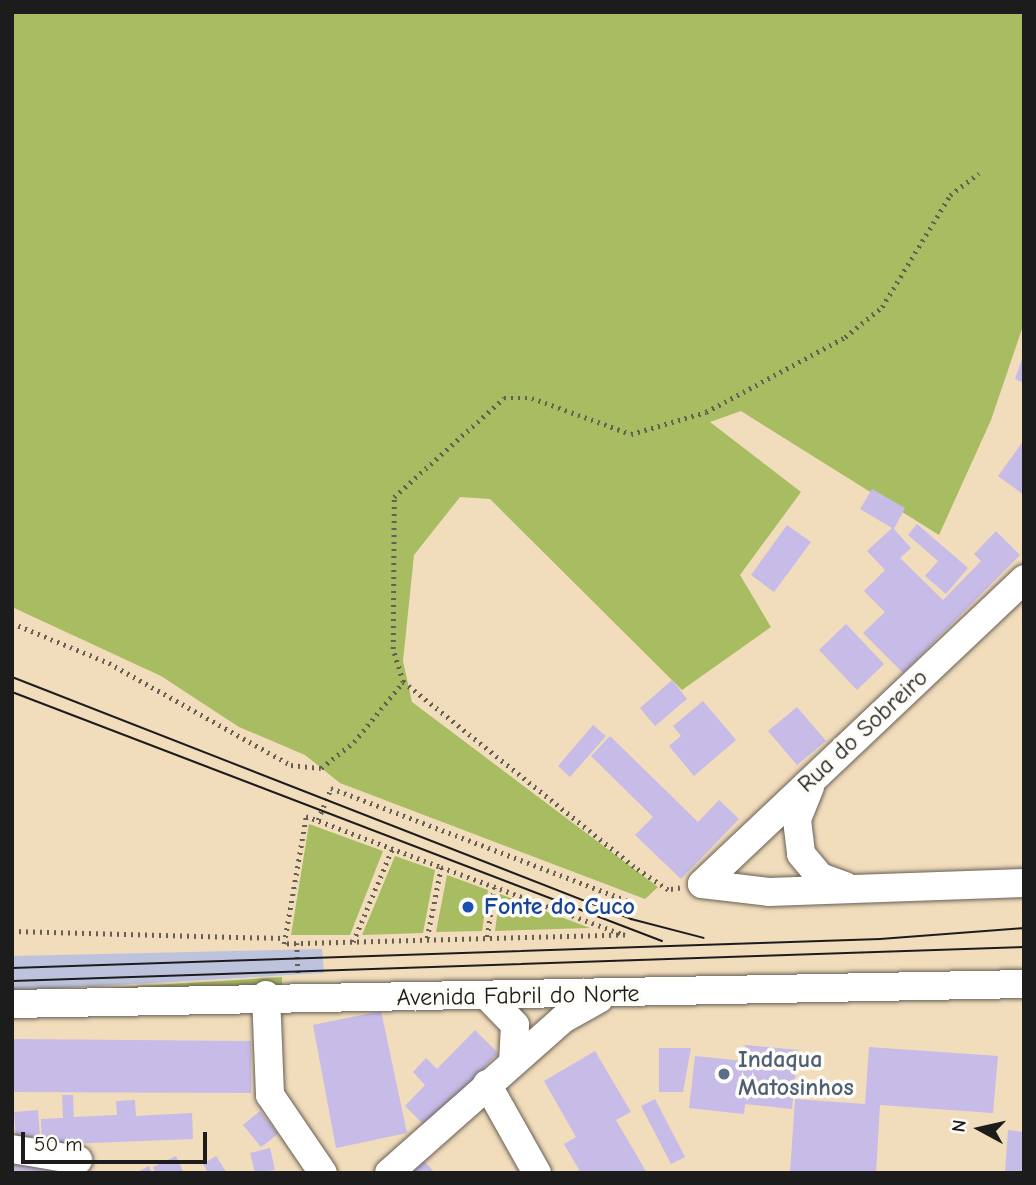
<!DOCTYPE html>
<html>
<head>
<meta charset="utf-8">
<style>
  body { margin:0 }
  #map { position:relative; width:1036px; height:1185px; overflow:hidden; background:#f1dcbc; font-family:"Comic Neue",sans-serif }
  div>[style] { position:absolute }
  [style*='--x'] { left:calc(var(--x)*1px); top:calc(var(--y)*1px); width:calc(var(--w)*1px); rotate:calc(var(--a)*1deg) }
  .industrial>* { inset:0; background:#bec3dd }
  .green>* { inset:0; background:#a8bc61 }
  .building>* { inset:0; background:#c7bbe8 }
  .path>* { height:4.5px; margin-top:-2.25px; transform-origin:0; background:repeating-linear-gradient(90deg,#675f54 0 2px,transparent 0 7px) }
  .roads { filter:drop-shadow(0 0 2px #675f54) drop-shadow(0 0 2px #675f54) }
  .minor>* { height:28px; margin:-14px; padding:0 14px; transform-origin:14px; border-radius:14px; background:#fff }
  .tram>* { height:2px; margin:-1px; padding:0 1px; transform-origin:1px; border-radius:1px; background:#1c1c1c }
  .dots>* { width:19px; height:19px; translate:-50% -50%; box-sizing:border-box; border:4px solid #fdfcf7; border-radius:50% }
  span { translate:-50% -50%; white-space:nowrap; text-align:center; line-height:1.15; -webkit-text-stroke:7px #fdfcf7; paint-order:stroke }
  .street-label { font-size:24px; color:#1c1c1c }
  .transit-label { font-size:24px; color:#164399; font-weight:700 }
  .left { translate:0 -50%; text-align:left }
  .service-label { font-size:24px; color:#4e5e75; font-weight:700 }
  .frame { position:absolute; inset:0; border:14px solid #1c1c1c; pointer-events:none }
  .north { position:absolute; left:945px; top:1094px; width:70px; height:70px; -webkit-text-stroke:5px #fdfcf7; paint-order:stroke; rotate:278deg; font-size:19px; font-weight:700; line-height:28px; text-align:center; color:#1c1c1c }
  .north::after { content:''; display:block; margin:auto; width:24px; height:32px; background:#1c1c1c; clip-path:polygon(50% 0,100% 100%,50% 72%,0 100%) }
  .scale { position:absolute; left:21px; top:1132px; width:186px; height:32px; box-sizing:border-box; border:4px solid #1c1c1c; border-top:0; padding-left:9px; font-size:21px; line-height:24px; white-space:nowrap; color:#1c1c1c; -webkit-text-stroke:5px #fdfcf7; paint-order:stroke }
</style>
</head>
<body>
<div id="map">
  <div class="industrial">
    <i style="clip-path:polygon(322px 949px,324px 973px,12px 991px,12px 956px)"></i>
  </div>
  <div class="green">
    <i style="clip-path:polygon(12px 12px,1024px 12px,1024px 323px,991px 420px,939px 535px,741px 411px,710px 422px,801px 492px,740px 575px,771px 627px,682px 690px,490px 499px,460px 497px,414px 555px,403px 661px,412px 702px,658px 887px,645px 899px,340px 783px,305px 755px,239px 727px,161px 676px,12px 607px)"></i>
    <i style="clip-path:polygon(309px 824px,383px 851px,350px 935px,291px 935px)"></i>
    <i style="clip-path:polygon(395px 856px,435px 870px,423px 933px,362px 935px)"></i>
    <i style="clip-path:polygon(447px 875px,488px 890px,482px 931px,436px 932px)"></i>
    <i style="clip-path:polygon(500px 894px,590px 928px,495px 931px)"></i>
    <i style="clip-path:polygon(282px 977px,282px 987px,90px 989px)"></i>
  </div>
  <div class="building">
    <i style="clip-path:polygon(1023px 356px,1024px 356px,1024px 383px,1015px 379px)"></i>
    <i style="clip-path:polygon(1024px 440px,1024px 495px,998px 476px)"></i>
    <i style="clip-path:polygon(872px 489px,905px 508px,894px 529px,911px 548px,900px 558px,943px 600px,981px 561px,974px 554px,996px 531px,1020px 555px,903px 673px,863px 633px,885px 612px,864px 591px,885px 570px,867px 551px,892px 528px,860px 509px)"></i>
    <i style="clip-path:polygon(917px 524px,968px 568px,946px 594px,925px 576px,938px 561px,908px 535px)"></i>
    <i style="clip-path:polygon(787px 525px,811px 542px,774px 592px,751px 575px)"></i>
    <i style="clip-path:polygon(846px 624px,884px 664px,857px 690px,819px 650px)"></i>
    <i style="clip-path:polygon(672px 680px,687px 699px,655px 726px,640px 708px)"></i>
    <i style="clip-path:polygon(703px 701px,736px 740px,694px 776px,669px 746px,681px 736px,673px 726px)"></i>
    <i style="clip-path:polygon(797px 707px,826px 741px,797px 765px,768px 731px)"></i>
    <i style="clip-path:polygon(593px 725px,606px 736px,570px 777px,558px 766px)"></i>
    <i style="clip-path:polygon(610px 736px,698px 822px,719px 800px,739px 819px,681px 879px,635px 835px,653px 817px,591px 756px)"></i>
    <i style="clip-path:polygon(381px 1011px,407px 1133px,336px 1148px,313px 1025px)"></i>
    <i style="clip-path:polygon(475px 1030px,498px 1053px,426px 1127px,405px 1106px,425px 1085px,413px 1072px,426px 1058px,437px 1069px)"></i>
    <i style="clip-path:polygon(12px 1039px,251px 1041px,251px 1093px,12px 1092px)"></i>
    <i style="clip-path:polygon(745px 1045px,798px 1050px,792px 1109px,745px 1104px,744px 1114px,689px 1108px,695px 1056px,744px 1061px)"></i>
    <i style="clip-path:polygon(869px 1047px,998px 1056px,993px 1113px,880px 1105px,876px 1173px,790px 1173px,795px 1099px,865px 1104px)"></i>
    <i style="clip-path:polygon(659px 1048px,691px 1048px,683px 1092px,659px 1092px)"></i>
    <i style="clip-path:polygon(595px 1051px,631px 1112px,616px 1120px,647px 1173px,581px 1173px,564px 1144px,576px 1137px,544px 1081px)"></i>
    <i style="clip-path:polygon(62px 1095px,73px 1095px,74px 1117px,117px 1115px,116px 1101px,135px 1100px,136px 1116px,192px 1113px,193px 1139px,42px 1145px,41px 1119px,63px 1118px)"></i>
    <i style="clip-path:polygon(655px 1099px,685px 1157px,671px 1164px,641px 1106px)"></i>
    <i style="clip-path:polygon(38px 1110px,40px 1136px,16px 1138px,14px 1112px)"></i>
    <i style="clip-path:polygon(260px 1111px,278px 1134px,261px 1147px,243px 1125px)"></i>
    <i style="clip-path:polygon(1008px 1130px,1024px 1132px,1024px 1173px,1005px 1173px)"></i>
    <i style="clip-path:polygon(12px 1143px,53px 1164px,49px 1173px,12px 1173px)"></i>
    <i style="clip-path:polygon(270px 1148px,275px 1170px,255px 1173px,250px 1153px)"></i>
    <i style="clip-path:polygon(176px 1156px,184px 1173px,155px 1173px,153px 1167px)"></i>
    <i style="clip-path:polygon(216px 1156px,227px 1173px,208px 1173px,203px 1164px)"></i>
    <i style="clip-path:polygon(422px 1159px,435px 1173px,407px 1173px)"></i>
    <i style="clip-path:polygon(149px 1166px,152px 1173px,136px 1173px)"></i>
  </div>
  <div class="path">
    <i style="--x:12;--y:623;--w:105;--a:22.4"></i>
    <i style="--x:109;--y:663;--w:209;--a:29.3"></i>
    <i style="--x:291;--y:765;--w:30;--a:6"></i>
    <i style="--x:321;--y:768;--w:42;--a:-38.2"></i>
    <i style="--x:354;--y:742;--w:77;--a:-50.8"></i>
    <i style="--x:306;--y:816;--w:144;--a:20.7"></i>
    <i style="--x:441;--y:867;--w:196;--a:20.3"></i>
    <i style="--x:625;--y:935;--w:341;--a:178.5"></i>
    <i style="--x:284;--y:944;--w:130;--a:-80.2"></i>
    <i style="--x:318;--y:820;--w:35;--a:-68"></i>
    <i style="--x:331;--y:788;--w:327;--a:20.8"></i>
    <i style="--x:680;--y:888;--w:12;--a:171"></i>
    <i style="--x:668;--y:890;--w:41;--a:-145.9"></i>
    <i style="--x:634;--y:867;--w:296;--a:-141.3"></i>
    <i style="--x:403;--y:682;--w:34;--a:-107"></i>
    <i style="--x:393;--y:649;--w:152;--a:-89.6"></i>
    <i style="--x:394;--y:497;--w:148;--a:-42"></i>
    <i style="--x:504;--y:398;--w:28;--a:0"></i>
    <i style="--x:532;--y:398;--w:105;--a:20"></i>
    <i style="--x:631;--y:434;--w:78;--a:-16.3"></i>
    <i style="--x:706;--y:412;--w:158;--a:-28.3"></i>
    <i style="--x:845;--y:337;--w:48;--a:-39"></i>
    <i style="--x:882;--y:307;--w:131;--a:-58.7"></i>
    <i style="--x:950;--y:195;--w:36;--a:-37"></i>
    <i style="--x:12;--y:931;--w:272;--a:1.5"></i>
    <i style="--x:487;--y:937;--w:50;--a:-82"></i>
    <i style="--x:427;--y:938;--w:72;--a:-78.8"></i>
    <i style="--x:353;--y:942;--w:101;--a:-67.2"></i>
    <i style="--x:297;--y:943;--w:31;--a:88"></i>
  </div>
  <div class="roads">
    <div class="minor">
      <i style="--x:810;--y:787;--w:35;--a:112"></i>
      <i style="--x:797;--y:820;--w:34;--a:83"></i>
      <i style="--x:801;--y:854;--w:30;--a:50"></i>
      <i style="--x:820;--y:877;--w:27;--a:20"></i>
      <i style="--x:702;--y:884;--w:444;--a:-43.4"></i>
      <i style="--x:702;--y:884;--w:67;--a:6.8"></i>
      <i style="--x:769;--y:892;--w:255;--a:-2"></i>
      <i style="--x:266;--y:995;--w:100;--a:87.7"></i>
      <i style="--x:270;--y:1095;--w:94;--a:55.8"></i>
      <i style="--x:490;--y:999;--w:36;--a:46"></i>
      <i style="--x:515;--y:1025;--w:37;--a:93"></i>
      <i style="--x:12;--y:1004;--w:1012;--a:-1.13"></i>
      <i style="--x:487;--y:1084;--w:102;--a:60.7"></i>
      <i style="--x:12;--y:1149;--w:67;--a:9.5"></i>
      <i style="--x:389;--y:1173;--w:232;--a:-41.5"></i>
      <i style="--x:563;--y:1019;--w:41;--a:-29.1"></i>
    </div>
  </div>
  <div class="tram">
    <i style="--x:12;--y:677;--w:665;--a:21.35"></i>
    <i style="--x:631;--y:919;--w:75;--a:14.6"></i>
    <i style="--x:12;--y:692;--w:696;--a:20.96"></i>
    <i style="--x:12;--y:968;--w:869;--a:-1.91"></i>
    <i style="--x:881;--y:939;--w:143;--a:-4.4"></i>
    <i style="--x:12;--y:981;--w:1013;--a:-1.92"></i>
  </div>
  <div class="dots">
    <i style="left:468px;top:907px;background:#1a4fb4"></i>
    <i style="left:724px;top:1074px;background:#5c6f8a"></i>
  </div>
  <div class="street-label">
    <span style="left:863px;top:731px;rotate:-43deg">Rua do Sobreiro</span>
    <span style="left:518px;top:996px;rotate:-1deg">Avenida Fabril do Norte</span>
  </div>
  <div class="transit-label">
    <span class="left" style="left:484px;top:907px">Fonte do Cuco</span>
  </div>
  <div class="service-label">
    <span class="left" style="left:738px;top:1074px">Indaqua<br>Matosinhos</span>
  </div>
  <div class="frame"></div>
  <div class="north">N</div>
  <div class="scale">50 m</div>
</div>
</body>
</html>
